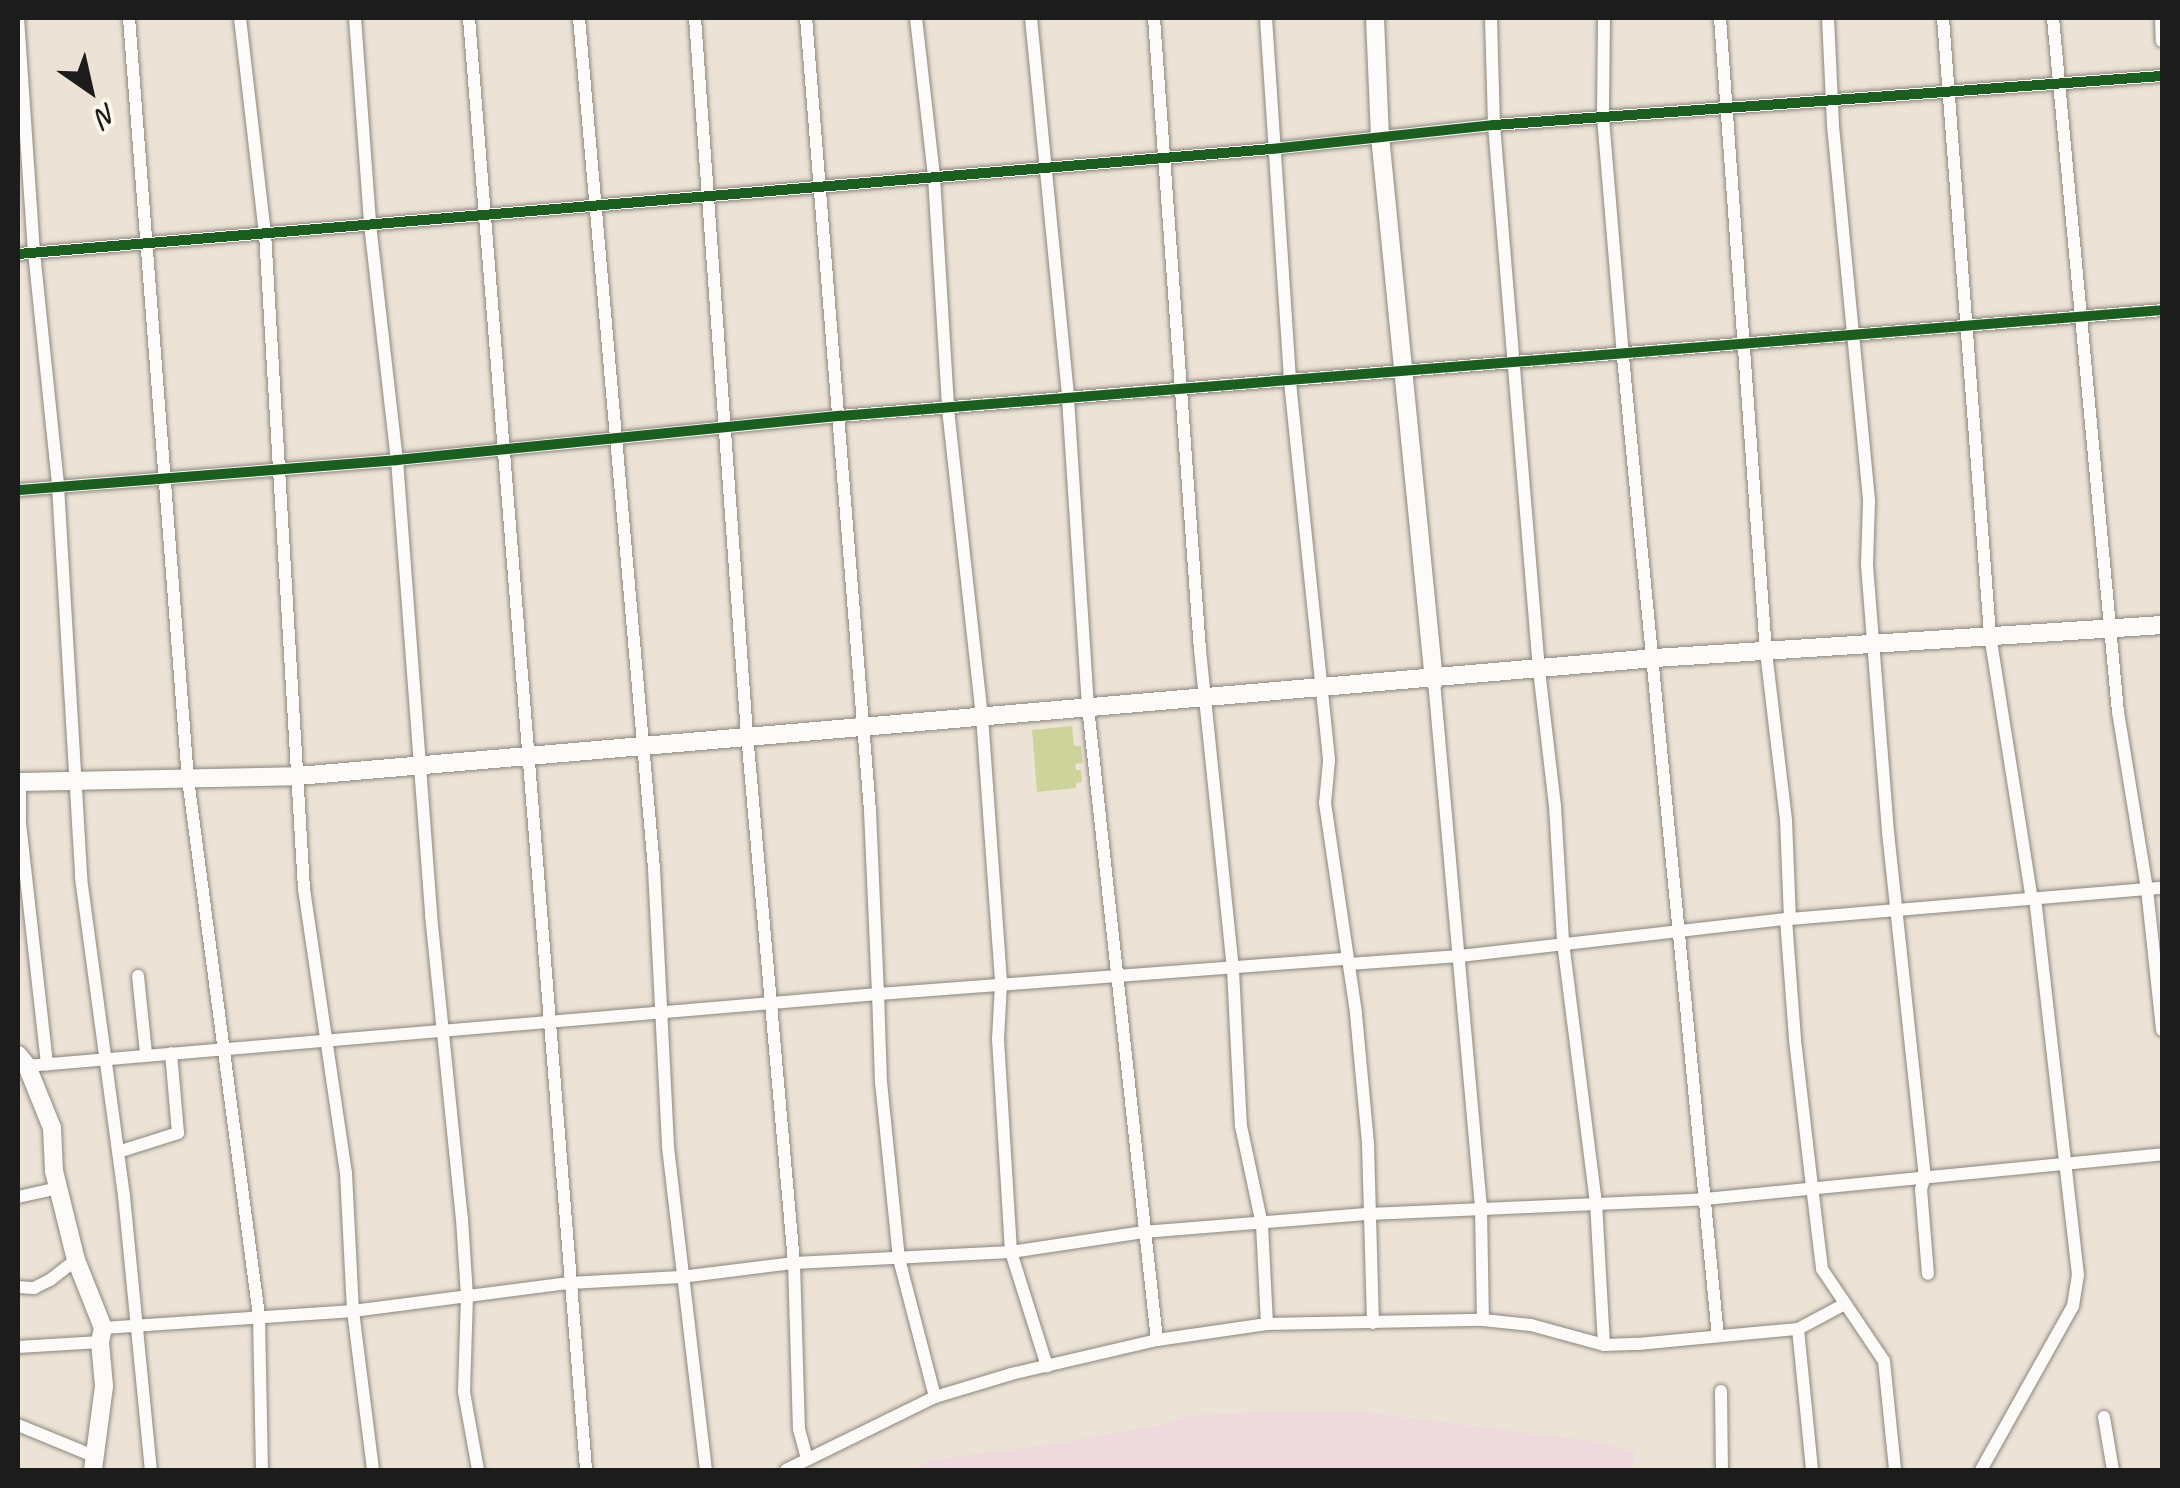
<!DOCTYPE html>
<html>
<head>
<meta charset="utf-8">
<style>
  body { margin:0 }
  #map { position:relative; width:2180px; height:1488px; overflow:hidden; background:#ece3d6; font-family:Caveat,sans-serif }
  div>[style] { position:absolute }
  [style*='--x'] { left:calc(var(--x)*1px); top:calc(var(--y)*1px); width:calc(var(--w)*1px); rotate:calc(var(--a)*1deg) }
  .built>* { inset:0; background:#eed9de }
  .green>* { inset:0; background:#cdd49b }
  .roads { filter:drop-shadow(0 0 2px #8b867f) drop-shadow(0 0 2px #8b867f) }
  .street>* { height:12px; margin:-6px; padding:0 6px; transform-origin:6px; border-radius:6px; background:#fcfbf9 }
  .secondary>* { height:18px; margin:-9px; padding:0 9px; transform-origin:9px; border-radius:9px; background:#fcfbf9 }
  .cycleway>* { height:10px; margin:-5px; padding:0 5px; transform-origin:5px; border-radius:5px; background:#1b5e20 }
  span { translate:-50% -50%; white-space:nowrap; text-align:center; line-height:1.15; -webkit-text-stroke:8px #fbf7ec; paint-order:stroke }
  .frame { position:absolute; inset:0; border:20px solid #1c1c1c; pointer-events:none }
  .north { position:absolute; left:40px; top:40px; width:100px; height:100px; -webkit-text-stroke:8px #fbf7ec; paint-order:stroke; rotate:146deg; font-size:28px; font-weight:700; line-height:40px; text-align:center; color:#1c1c1c }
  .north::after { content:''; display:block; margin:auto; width:35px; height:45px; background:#1c1c1c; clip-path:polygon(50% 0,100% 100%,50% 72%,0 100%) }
</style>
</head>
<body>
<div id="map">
  <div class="built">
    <i style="clip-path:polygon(1272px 1412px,1363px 1412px,1591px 1441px,1635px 1452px,1633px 1470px,913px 1470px,930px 1460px,1047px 1445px,1167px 1424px,1182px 1416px)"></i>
  </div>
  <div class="green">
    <i style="clip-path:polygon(1072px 726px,1074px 746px,1081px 746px,1083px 763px,1075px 764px,1076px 770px,1081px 770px,1082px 782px,1076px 783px,1076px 788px,1037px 792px,1032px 730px)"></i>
  </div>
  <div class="roads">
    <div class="street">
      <i style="--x:18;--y:18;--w:235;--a:86.1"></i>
      <i style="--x:34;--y:252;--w:235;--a:84.1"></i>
      <i style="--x:58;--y:486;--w:393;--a:86.6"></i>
      <i style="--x:81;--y:878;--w:321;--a:82.3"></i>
      <i style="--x:124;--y:1196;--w:275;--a:84.4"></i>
      <i style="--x:129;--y:18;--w:763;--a:85.57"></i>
      <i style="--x:188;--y:779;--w:542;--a:82.47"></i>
      <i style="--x:259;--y:1316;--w:154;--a:88.9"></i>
      <i style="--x:240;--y:18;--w:216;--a:83.4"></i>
      <i style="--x:265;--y:233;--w:657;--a:86.6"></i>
      <i style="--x:304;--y:889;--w:287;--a:81.6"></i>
      <i style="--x:346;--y:1173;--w:138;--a:87.1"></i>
      <i style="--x:353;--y:1311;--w:160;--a:82.8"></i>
      <i style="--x:355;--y:18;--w:207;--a:85.8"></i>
      <i style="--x:370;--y:224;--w:238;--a:83.5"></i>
      <i style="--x:397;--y:460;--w:456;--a:85.7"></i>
      <i style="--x:431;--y:915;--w:306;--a:84.2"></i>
      <i style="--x:462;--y:1219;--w:77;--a:86.3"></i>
      <i style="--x:467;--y:1296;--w:96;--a:91.8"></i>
      <i style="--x:464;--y:1392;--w:79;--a:79.8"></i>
      <i style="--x:469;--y:18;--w:1457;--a:85.39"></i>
      <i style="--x:579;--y:18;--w:854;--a:84.96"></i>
      <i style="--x:654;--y:869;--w:278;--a:87.1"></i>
      <i style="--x:668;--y:1147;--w:325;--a:83.3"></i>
      <i style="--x:695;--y:18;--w:718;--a:85.85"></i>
      <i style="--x:747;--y:734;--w:531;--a:84.92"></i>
      <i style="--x:794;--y:1263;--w:166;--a:88.3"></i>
      <i style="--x:799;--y:1429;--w:31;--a:75"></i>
      <i style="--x:916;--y:18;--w:160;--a:83.5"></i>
      <i style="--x:934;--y:177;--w:232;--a:86.5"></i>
      <i style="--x:948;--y:409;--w:309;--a:83.7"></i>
      <i style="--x:982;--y:716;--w:269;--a:85.9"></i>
      <i style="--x:1001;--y:984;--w:55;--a:93.1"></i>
      <i style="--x:998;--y:1039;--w:213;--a:86.5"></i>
      <i style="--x:1011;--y:1252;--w:120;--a:72.5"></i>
      <i style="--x:1031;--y:18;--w:382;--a:84.4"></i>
      <i style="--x:1068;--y:398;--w:310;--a:86.3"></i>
      <i style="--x:1088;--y:707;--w:637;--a:83.78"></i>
      <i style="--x:1154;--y:18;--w:634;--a:85.84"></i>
      <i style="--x:1200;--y:650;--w:322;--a:84.1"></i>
      <i style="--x:1233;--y:970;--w:156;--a:87.1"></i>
      <i style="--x:1241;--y:1126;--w:101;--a:78"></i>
      <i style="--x:1262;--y:1225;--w:99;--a:87.1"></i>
      <i style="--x:1266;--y:18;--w:365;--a:86.2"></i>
      <i style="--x:1290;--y:382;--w:381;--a:84.1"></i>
      <i style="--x:1329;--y:761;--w:42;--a:95.4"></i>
      <i style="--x:1325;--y:803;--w:213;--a:81.6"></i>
      <i style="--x:1356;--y:1014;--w:131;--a:84.7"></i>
      <i style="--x:1368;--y:1144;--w:179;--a:88.4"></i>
      <i style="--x:1491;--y:18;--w:107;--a:88.4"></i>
      <i style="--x:1494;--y:125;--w:547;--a:85.28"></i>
      <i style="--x:1539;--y:670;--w:137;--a:83.3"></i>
      <i style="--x:1555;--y:806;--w:136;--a:86.6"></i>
      <i style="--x:1563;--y:942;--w:262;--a:82.8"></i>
      <i style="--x:1596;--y:1202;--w:143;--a:86.8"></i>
      <i style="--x:1604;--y:18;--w:100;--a:90.6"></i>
      <i style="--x:1603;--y:118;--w:240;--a:85.2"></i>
      <i style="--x:1623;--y:357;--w:984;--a:84.46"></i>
      <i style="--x:1720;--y:18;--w:636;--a:85.85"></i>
      <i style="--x:1766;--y:652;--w:169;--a:83.2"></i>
      <i style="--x:1786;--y:820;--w:99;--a:87.7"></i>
      <i style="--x:1790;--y:919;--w:4;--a:180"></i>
      <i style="--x:1786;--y:919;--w:121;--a:85.7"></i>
      <i style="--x:1795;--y:1040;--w:147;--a:83.4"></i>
      <i style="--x:1812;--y:1186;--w:84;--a:83.1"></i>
      <i style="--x:1822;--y:1269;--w:111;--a:56"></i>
      <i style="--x:1884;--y:1361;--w:110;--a:84.2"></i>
      <i style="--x:1828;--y:18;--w:108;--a:87.3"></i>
      <i style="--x:1833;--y:126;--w:377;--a:84.5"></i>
      <i style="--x:1869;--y:501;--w:64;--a:91.8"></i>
      <i style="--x:1867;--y:565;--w:268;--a:85.5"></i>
      <i style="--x:1888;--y:832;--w:346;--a:83.9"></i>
      <i style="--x:1925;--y:1176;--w:14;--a:107"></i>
      <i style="--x:1921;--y:1189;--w:85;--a:85.3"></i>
      <i style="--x:1943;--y:18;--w:619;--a:85.64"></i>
      <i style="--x:1990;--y:635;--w:267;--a:81"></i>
      <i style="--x:2053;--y:18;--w:697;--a:84.65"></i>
      <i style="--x:2118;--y:712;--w:179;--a:80.7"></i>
      <i style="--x:2147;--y:889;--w:142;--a:83.9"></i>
      <i style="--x:2161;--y:18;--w:23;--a:88"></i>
      <i style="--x:18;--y:254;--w:1258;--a:-4.79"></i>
      <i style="--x:1272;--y:149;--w:223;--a:-6.2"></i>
      <i style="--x:1494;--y:125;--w:670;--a:-4.2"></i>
      <i style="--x:18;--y:490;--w:380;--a:-4.5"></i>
      <i style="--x:397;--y:460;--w:445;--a:-5.7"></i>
      <i style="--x:840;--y:416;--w:1326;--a:-4.58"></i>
      <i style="--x:1434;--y:681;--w:529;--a:84.9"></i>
      <i style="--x:1481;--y:1208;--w:112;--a:89"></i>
      <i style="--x:20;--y:782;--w:41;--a:90"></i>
      <i style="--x:20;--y:823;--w:243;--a:83.6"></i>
      <i style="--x:1790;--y:919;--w:373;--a:-4.8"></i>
      <i style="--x:1349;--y:964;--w:111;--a:-4.1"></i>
      <i style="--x:1460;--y:956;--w:328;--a:-6.5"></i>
      <i style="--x:138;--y:976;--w:77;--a:84.1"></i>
      <i style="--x:27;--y:1066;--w:854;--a:-4.84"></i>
      <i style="--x:878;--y:994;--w:183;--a:-92.5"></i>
      <i style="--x:870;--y:811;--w:796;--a:-94.61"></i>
      <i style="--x:118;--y:1152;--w:63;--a:-17.6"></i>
      <i style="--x:178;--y:1133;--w:80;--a:-95"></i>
      <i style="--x:18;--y:1197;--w:42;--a:-12.4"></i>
      <i style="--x:18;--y:1287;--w:16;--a:4"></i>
      <i style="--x:34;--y:1288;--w:18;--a:-27"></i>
      <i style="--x:50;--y:1280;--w:33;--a:-38"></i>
      <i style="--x:103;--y:1328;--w:251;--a:-3.9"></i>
      <i style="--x:353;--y:1311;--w:218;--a:-7.4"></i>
      <i style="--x:569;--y:1283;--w:112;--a:-3.1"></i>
      <i style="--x:681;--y:1277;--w:114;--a:-7.1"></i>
      <i style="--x:794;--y:1263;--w:217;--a:-2.9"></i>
      <i style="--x:1011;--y:1252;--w:134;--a:-8.6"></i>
      <i style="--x:1143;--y:1232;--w:227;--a:-4.6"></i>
      <i style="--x:1369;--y:1214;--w:337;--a:-2.5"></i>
      <i style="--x:1706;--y:1199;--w:458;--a:-5.6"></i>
      <i style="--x:1798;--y:1329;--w:142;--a:84.3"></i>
      <i style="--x:18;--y:1347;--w:82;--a:-3.5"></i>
      <i style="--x:1721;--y:1391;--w:79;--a:89.3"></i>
      <i style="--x:935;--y:1397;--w:143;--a:-104.6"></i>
      <i style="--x:899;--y:1259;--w:177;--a:-95.8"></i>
      <i style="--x:881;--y:1083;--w:89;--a:-91.9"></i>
      <i style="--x:878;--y:994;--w:470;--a:-4.3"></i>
      <i style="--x:2104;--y:1417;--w:54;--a:80.4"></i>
      <i style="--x:18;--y:1425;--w:84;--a:22.3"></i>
      <i style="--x:786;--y:1470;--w:166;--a:-26.1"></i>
      <i style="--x:935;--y:1397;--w:79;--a:-16.8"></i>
      <i style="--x:1011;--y:1374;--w:150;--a:-13.1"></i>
      <i style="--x:1157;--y:1340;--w:111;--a:-8.3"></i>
      <i style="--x:1267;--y:1324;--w:216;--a:-1.1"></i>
      <i style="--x:1483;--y:1320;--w:48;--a:5.9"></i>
      <i style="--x:1531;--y:1325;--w:76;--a:15.3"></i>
      <i style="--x:1604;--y:1345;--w:34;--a:-2"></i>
      <i style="--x:1638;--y:1344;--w:161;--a:-5.4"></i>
      <i style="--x:1798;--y:1329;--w:51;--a:-28.1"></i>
      <i style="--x:1981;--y:1470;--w:188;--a:-60.7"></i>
      <i style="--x:2073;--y:1306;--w:31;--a:-81"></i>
      <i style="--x:2078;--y:1275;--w:378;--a:-96.5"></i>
    </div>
    <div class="secondary">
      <i style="--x:1375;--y:18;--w:118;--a:87.6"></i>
      <i style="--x:1380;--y:136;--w:548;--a:84.34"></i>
      <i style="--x:18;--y:782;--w:280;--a:-1.2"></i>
      <i style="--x:298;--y:776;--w:1362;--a:-4.97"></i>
      <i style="--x:1655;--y:658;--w:508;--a:-3.72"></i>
      <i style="--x:18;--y:1055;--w:14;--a:51"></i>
      <i style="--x:27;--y:1066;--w:67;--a:68"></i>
      <i style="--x:52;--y:1128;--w:43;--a:87.3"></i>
      <i style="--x:54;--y:1171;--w:92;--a:76.1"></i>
      <i style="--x:76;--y:1260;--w:73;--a:68.3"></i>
      <i style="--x:103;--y:1328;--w:14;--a:102"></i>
      <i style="--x:100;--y:1342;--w:44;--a:84.8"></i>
      <i style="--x:104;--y:1386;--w:85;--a:97.5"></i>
    </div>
  </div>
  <div class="cycleway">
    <i style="--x:18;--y:254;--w:1258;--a:-4.79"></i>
    <i style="--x:1272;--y:149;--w:223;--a:-6.2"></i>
    <i style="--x:1494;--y:125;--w:670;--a:-4.2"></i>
    <i style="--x:18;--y:490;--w:380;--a:-4.5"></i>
    <i style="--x:397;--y:460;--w:445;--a:-5.7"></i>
    <i style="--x:840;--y:416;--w:1326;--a:-4.58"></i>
  </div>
  <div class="frame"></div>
  <div class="north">N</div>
</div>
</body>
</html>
